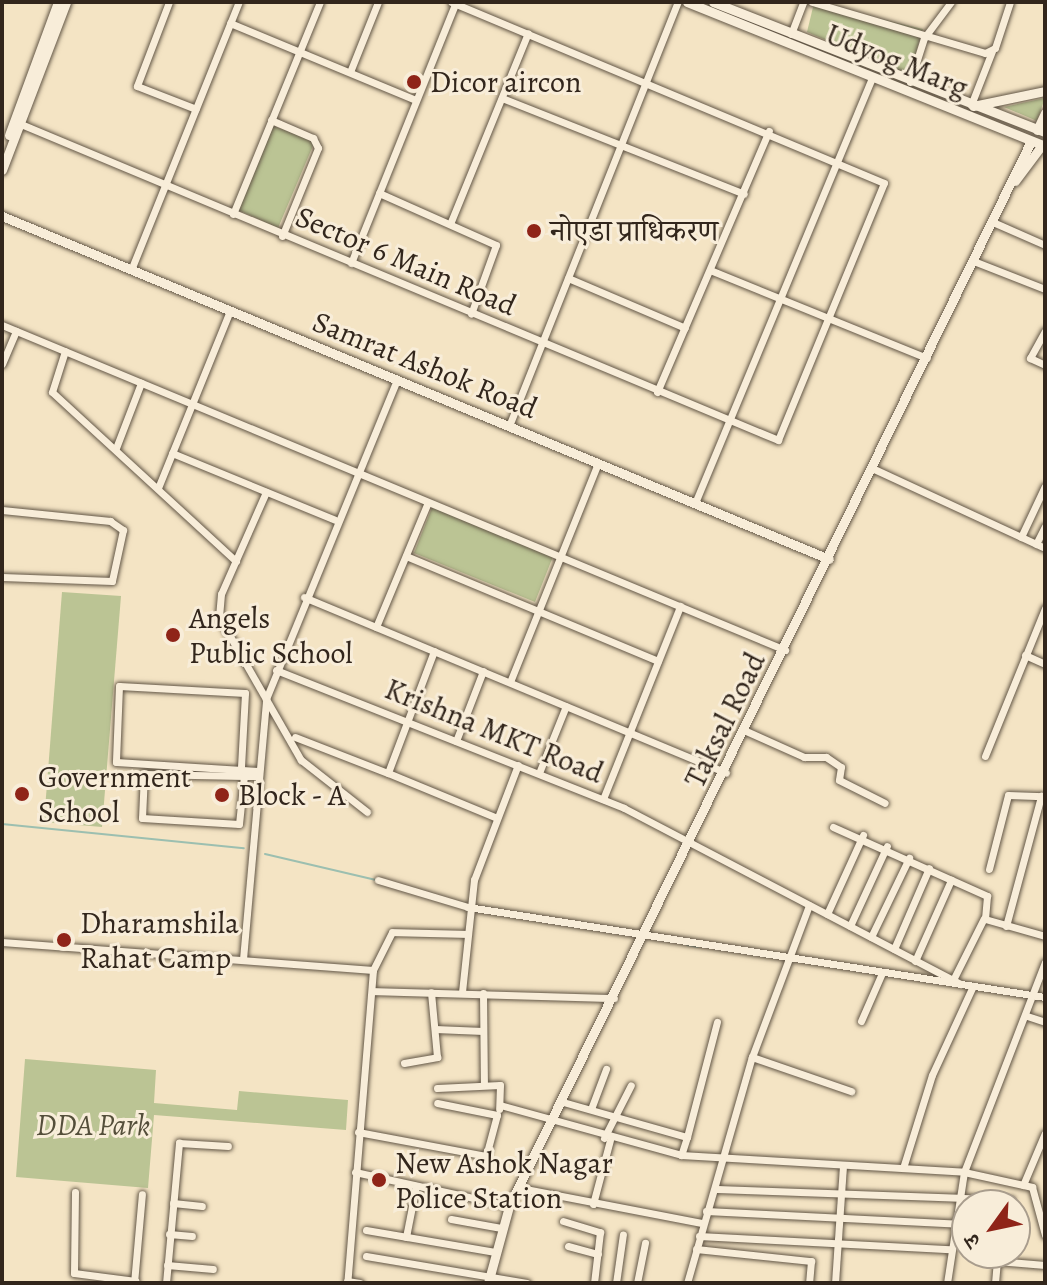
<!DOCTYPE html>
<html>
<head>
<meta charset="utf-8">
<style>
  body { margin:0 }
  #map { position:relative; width:1047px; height:1285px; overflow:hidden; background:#f4e4c4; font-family:Alegreya,"Noto Serif Devanagari",serif }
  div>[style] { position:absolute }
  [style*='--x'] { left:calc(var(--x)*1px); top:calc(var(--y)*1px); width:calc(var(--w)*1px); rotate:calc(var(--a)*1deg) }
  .green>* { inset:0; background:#bbc494 }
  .stream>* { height:2px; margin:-1px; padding:0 1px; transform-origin:1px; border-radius:1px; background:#9cbfb0 }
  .roads { filter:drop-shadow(0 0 2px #625646) drop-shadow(0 0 2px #625646) }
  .minor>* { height:7px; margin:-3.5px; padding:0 3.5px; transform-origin:3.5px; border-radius:3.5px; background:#f8edd9 }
  .tertiary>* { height:9px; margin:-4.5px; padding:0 4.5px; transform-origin:4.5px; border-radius:4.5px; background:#f8edd9 }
  .dots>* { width:22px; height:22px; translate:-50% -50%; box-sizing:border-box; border:4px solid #f8edd9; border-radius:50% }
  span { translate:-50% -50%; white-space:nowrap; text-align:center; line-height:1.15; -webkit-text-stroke:6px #f8edd9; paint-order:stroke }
  .street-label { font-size:30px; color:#32261c }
  .poi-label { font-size:30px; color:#32261c }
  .left { translate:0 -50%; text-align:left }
  .park-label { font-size:30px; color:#544e3a; font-style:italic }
  .frame { position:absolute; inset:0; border:4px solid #32261c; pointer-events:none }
  .north { position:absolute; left:951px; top:1189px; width:80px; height:80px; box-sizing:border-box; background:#f8edd9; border:2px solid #a99d8d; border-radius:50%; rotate:237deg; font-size:22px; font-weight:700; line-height:32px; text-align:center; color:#32261c }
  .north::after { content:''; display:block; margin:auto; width:28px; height:36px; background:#8f2418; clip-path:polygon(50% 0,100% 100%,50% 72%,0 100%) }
</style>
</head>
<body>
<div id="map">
  <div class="green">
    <i style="clip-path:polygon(814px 3px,923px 29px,909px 76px,807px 32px)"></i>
    <i style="clip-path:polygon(1045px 98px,1037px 121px,1004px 107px)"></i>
    <i style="clip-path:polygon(273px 126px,315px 141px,278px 228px,238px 210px)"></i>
    <i style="clip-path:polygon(433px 505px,554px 554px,535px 602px,414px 553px)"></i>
    <i style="clip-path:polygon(62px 592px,121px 596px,102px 827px,44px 822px)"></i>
    <i style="clip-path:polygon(25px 1059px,156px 1070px,154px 1103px,237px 1110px,239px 1091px,348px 1100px,346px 1130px,154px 1115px,148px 1188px,16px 1177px)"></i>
  </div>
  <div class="stream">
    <i style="--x:2;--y:824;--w:243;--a:5.7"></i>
    <i style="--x:265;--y:854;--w:114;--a:13.2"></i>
    <i style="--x:687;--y:945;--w:11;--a:10"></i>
  </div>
  <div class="roads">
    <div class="minor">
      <i style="--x:169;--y:2;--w:90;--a:110.9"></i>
      <i style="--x:137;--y:86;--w:63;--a:21.3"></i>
      <i style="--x:812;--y:2;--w:180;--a:16.4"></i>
      <i style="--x:985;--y:53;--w:11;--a:-27"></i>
      <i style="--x:995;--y:48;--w:48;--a:-71.9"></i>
      <i style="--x:230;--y:23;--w:201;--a:22.5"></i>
      <i style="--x:791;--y:34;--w:34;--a:-69"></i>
      <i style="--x:350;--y:72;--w:75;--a:-68.2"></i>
      <i style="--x:910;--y:82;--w:46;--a:-72.3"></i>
      <i style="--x:924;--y:38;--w:45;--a:-53.1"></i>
      <i style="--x:502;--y:98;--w:260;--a:21.6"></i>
      <i style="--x:971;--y:105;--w:58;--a:-68.7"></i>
      <i style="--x:271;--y:120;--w:46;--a:23.2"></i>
      <i style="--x:313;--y:138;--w:11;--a:63"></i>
      <i style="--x:318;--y:148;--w:95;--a:112.2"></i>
      <i style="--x:16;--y:122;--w:826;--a:22.65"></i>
      <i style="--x:778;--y:440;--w:278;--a:-67.6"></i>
      <i style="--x:884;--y:183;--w:469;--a:-157.3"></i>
      <i style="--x:379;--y:193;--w:128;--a:24"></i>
      <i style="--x:496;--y:245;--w:73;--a:109.9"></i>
      <i style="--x:233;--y:214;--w:229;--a:-67.7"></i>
      <i style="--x:995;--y:223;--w:55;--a:23.7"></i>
      <i style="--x:450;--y:224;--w:206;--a:-67.8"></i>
      <i style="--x:976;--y:262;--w:74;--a:21.4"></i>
      <i style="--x:351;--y:263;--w:279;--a:-68.1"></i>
      <i style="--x:131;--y:270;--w:289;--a:-68.1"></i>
      <i style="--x:710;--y:270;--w:234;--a:22.1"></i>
      <i style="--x:568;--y:278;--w:127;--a:23.1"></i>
      <i style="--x:2;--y:325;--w:848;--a:22.54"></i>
      <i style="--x:1045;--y:331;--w:31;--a:119"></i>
      <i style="--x:1030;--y:358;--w:17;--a:25"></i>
      <i style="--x:65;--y:351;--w:43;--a:107.6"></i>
      <i style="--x:52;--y:392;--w:250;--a:42.6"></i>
      <i style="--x:2;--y:364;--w:36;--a:-67"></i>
      <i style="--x:657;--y:392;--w:284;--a:-66.8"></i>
      <i style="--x:509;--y:426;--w:456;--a:-68.3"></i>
      <i style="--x:116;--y:448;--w:70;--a:-69"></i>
      <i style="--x:172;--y:453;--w:176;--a:22.3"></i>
      <i style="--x:874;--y:469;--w:188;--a:24.8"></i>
      <i style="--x:158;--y:488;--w:191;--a:-67.9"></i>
      <i style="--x:266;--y:492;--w:111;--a:113.8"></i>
      <i style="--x:221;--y:594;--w:23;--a:95"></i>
      <i style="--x:219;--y:617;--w:165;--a:60.2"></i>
      <i style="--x:301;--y:760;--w:84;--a:38.2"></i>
      <i style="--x:695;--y:503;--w:460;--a:-67.4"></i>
      <i style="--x:2;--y:510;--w:109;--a:5.8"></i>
      <i style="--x:110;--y:521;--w:16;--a:35"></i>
      <i style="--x:123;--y:530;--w:52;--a:102.2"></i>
      <i style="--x:112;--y:581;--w:110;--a:-177.9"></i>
      <i style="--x:1021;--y:537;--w:56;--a:-64.8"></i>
      <i style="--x:1036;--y:544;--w:20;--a:-63"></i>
      <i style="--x:406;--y:556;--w:273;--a:22.6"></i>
      <i style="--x:304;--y:597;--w:457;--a:22.6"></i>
      <i style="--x:376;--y:627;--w:135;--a:-67.4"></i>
      <i style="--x:434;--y:651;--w:130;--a:110.7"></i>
      <i style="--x:388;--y:773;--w:118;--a:22.4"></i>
      <i style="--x:1025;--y:655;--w:22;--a:24"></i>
      <i style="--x:276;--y:670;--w:374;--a:21.6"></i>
      <i style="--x:624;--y:808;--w:380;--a:27.6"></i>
      <i style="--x:510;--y:682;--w:236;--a:-68.1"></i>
      <i style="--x:746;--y:731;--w:64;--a:24.1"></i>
      <i style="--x:804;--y:757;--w:22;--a:0"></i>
      <i style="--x:826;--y:757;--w:18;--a:34"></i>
      <i style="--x:841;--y:767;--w:13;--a:99"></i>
      <i style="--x:839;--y:780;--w:51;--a:26.6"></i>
      <i style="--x:295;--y:737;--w:100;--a:21.2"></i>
      <i style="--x:456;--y:741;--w:75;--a:-68.9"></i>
      <i style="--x:985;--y:756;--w:160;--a:-67.9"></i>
      <i style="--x:241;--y:767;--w:74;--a:-86.9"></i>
      <i style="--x:245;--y:693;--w:126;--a:-176.8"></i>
      <i style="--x:119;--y:686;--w:76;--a:92.3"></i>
      <i style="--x:116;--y:762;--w:142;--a:3.6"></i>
      <i style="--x:539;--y:773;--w:72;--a:-68.1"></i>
      <i style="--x:244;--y:776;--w:100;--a:-178.9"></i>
      <i style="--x:144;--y:774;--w:44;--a:92.6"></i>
      <i style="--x:142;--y:818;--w:97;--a:3.5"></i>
      <i style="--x:239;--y:824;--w:48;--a:-84.1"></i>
      <i style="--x:244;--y:776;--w:14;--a:0"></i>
      <i style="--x:603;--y:799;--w:208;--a:-68.2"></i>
      <i style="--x:833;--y:827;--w:169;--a:24.1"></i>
      <i style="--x:987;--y:896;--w:23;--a:95"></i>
      <i style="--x:985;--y:919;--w:62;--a:15.8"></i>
      <i style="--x:989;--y:869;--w:76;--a:-75.6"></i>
      <i style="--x:1008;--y:795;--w:35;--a:2"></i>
      <i style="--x:378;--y:880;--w:94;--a:16.7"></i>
      <i style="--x:468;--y:907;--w:584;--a:8.87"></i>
      <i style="--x:827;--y:914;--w:87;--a:-65.5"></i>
      <i style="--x:850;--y:926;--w:88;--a:-65.2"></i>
      <i style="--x:1006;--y:926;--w:135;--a:-74.9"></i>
      <i style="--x:871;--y:937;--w:88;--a:-64.3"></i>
      <i style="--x:2;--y:942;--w:372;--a:4.3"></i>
      <i style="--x:373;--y:970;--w:314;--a:94.7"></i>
      <i style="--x:894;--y:949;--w:88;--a:-66.6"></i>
      <i style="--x:243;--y:959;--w:261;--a:-84.9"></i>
      <i style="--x:266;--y:699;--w:345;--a:-67.7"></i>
      <i style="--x:915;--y:961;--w:89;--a:-66"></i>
      <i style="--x:373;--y:970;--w:42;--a:-63.4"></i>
      <i style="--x:392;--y:932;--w:74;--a:1.5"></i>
      <i style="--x:953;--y:980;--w:69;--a:-63.4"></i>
      <i style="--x:373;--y:991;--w:241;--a:1.7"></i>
      <i style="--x:462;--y:992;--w:113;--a:-83.9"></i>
      <i style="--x:474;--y:880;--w:123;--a:-69.1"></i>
      <i style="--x:483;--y:993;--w:92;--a:89.4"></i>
      <i style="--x:1027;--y:1016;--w:19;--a:18"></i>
      <i style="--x:861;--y:1021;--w:52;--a:-66.4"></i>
      <i style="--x:435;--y:1029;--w:48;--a:2.4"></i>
      <i style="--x:752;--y:1057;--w:105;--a:19"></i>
      <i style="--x:404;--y:1063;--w:34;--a:-10"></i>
      <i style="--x:437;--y:1057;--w:65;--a:-95.3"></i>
      <i style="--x:437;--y:1088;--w:63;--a:-2.7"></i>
      <i style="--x:500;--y:1085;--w:24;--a:92"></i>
      <i style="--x:563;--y:1102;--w:129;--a:15.8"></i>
      <i style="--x:687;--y:1137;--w:119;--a:-75.4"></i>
      <i style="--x:500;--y:1105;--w:188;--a:15.4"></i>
      <i style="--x:591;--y:1109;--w:43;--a:-69.4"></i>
      <i style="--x:358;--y:1132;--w:130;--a:10.6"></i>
      <i style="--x:486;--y:1156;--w:42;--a:-75"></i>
      <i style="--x:497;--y:1115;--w:61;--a:-168.7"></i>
      <i style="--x:687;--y:1137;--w:19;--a:108"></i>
      <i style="--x:681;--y:1155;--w:284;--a:3.4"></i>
      <i style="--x:964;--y:1172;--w:70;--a:12.4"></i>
      <i style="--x:1032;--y:1187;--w:50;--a:74.8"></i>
      <i style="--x:604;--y:1138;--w:59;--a:-63"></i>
      <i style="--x:903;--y:1168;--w:97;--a:-72.7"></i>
      <i style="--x:932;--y:1075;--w:98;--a:-65.3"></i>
      <i style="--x:355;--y:1172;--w:158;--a:12.4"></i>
      <i style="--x:1023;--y:1185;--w:56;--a:-67.1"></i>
      <i style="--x:520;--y:1188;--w:185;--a:10.9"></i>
      <i style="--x:717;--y:1189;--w:294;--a:2.1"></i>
      <i style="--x:75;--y:1192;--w:81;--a:90.7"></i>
      <i style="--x:74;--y:1273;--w:62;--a:7.5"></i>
      <i style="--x:173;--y:1203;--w:29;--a:6"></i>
      <i style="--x:593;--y:1204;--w:66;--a:-75.1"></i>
      <i style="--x:706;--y:1211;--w:261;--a:2.9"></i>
      <i style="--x:451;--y:1219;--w:51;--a:10.2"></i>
      <i style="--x:563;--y:1221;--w:39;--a:17"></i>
      <i style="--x:600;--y:1232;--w:51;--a:96.7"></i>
      <i style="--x:366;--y:1230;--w:131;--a:9.7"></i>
      <i style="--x:169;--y:1234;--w:23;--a:5"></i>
      <i style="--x:699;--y:1236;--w:251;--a:3"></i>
      <i style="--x:406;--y:1237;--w:52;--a:-78.9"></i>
      <i style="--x:568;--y:1246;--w:31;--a:15"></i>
      <i style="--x:696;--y:1249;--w:116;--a:6"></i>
      <i style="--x:811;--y:1261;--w:22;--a:95"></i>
      <i style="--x:996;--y:1253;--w:8;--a:83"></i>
      <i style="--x:997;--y:1261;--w:48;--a:4.8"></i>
      <i style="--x:366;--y:1256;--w:163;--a:9.5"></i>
      <i style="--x:167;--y:1265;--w:46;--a:5"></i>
      <i style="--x:347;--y:1281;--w:13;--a:9"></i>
      <i style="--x:134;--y:1283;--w:89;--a:-84.9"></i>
      <i style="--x:166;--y:1283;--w:141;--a:-84.7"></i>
      <i style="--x:179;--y:1143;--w:49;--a:3.5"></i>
      <i style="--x:616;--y:1283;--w:49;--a:-81.9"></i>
      <i style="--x:637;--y:1283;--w:41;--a:-78.7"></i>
      <i style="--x:687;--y:1283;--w:235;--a:-74"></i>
      <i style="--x:752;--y:1057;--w:162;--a:-69.4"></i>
      <i style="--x:835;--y:1283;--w:118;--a:-86.1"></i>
      <i style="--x:947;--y:1283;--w:112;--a:-81.3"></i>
      <i style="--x:964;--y:1172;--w:225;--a:-68.9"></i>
      <i style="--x:995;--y:1283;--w:22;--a:-85"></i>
    </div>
    <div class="tertiary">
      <i style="--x:687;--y:2;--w:386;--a:21.9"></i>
      <i style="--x:713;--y:2;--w:357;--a:21.4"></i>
      <i style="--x:973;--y:106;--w:74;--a:-11.8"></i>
      <i style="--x:1037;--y:130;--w:19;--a:-65"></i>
      <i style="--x:9;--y:135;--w:142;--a:-69.8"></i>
      <i style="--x:2;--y:170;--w:180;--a:-69.1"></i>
      <i style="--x:1015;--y:181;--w:45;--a:-53.1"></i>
      <i style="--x:2;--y:216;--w:895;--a:22.53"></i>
      <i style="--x:488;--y:1283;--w:80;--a:-74.7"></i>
      <i style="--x:509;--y:1206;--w:1186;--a:-63.89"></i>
    </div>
  </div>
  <div class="dots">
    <i style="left:414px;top:82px;background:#8f2418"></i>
    <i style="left:534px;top:231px;background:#8f2418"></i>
    <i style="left:173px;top:635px;background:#8f2418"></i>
    <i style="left:22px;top:794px;background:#8f2418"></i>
    <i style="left:222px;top:795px;background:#8f2418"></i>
    <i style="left:64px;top:940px;background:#8f2418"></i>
    <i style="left:379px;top:1180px;background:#8f2418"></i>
  </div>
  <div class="street-label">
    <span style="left:897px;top:61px;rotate:22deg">Udyog Marg</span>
    <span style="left:406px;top:261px;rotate:23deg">Sector 6 Main Road</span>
    <span style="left:425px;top:365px;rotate:22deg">Samrat Ashok Road</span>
    <span style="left:725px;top:720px;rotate:-64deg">Taksal Road</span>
    <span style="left:494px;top:731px;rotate:22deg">Krishna MKT Road</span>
  </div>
  <div class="poi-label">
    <span class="left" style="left:430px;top:82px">Dicor aircon</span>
    <span class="left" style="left:550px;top:231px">नोएडा प्राधिकरण</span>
    <span class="left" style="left:189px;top:635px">Angels<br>Public School</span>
    <span class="left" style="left:38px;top:794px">Government<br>School</span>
    <span class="left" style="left:238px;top:795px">Block - A</span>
    <span class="left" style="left:80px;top:940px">Dharamshila<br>Rahat Camp</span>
    <span class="left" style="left:395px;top:1180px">New Ashok Nagar<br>Police Station</span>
  </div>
  <div class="park-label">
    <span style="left:93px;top:1125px">DDA Park</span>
  </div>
  <div class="frame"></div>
  <div class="north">उ</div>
</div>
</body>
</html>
